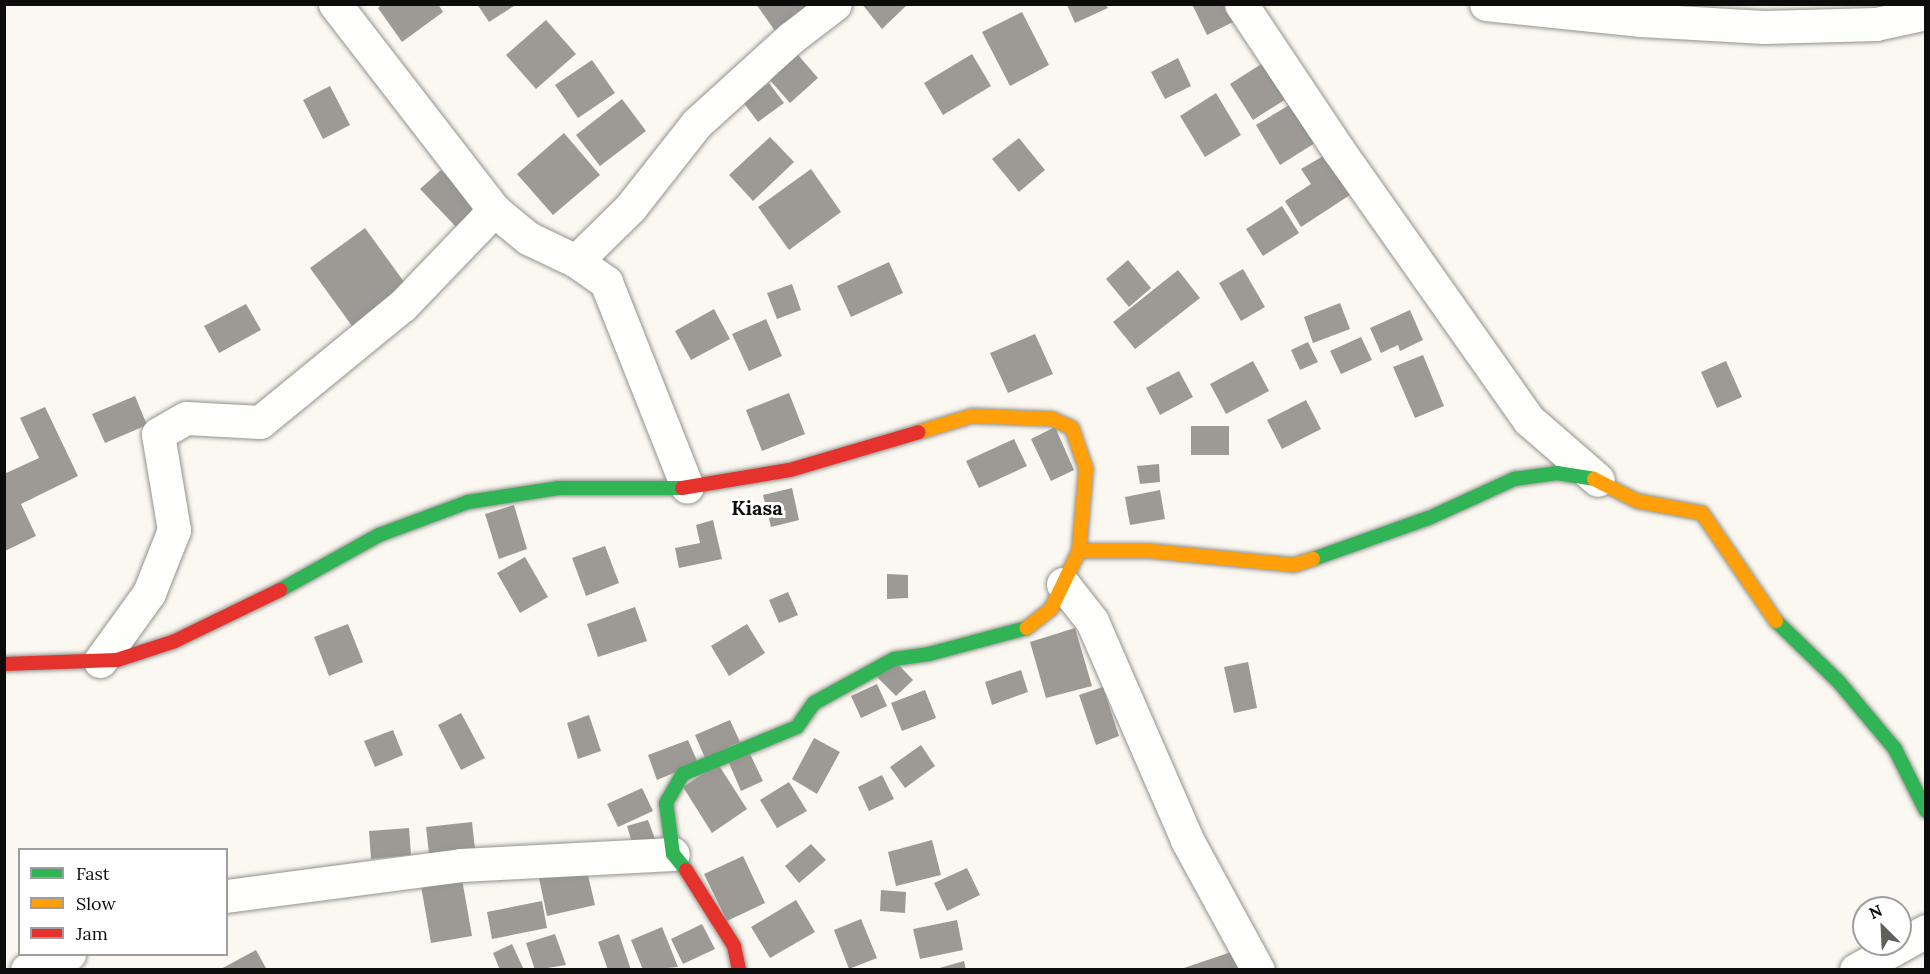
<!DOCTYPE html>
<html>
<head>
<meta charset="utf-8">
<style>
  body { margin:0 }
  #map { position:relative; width:1930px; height:974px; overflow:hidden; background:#faf8f0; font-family:Lora,serif }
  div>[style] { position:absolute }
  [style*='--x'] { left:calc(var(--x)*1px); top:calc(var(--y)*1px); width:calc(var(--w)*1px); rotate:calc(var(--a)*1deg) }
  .building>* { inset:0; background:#9d9a96 }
  .roads { filter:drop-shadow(0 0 2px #93928f) drop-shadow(0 0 2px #93928f) }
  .street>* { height:33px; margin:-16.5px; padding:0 16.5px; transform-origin:16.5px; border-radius:16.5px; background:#fefefd }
  .fast>* { height:14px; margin:-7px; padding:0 7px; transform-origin:7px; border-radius:7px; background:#30b455 }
  .slow>* { height:14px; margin:-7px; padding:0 7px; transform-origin:7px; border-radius:7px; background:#ff9f0a }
  .jam>* { height:14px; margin:-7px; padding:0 7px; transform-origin:7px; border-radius:7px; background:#e5322d }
  span { translate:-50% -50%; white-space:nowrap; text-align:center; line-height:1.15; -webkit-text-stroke:6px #fff; paint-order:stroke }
  .quarter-label { font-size:20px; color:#0c0c0c; font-weight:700 }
  .frame { position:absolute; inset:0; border:6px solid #0c0c0c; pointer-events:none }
  .legend { position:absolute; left:18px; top:848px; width:210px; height:108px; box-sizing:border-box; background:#fff; border:2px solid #9e9e9e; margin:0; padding:8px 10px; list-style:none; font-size:18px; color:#0c0c0c }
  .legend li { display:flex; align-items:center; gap:12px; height:30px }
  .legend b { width:30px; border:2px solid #9e9e9e }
  .north { position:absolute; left:1852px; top:896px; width:60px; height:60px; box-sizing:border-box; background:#fff; border:2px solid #9e9e9e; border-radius:50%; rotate:336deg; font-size:16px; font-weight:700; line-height:24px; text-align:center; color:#0c0c0c }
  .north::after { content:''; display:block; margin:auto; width:21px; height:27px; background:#5f5f5c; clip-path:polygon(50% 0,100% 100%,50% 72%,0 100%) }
</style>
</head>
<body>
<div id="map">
  <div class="building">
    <i style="clip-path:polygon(383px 4px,438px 4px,443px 12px,402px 42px,378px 8px)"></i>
    <i style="clip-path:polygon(477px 4px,517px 4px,489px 22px)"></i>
    <i style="clip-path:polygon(756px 4px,815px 4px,780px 38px)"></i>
    <i style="clip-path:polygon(862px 4px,908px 4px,882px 29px)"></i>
    <i style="clip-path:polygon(1192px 4px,1229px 4px,1237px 20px,1207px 35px)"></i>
    <i style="clip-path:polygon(1067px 5px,1106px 5px,1108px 8px,1075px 23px)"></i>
    <i style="clip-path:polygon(1022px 12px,1049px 65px,1010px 86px,982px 32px)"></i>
    <i style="clip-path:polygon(546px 20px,576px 54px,536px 89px,506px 55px)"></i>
    <i style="clip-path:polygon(972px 54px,991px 86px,943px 115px,924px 83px)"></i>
    <i style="clip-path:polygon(798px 55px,818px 78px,790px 103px,769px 79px)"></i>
    <i style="clip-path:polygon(1178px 58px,1191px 86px,1165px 99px,1151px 72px)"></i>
    <i style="clip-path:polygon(592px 60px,615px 93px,578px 118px,555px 85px)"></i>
    <i style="clip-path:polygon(1266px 61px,1289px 97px,1253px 120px,1230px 84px)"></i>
    <i style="clip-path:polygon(769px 83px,784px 103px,758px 122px,743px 102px)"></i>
    <i style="clip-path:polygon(330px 86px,350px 125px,323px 139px,303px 100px)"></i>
    <i style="clip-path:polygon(1216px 93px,1241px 135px,1205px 157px,1180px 116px)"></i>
    <i style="clip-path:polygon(622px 99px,646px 131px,600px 166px,576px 135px)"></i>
    <i style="clip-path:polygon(1291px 104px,1315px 143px,1280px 165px,1256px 125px)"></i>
    <i style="clip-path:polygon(564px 133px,600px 175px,553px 215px,517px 174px)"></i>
    <i style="clip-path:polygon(770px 137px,794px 162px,753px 201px,729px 175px)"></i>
    <i style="clip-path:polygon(1019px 138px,1045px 170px,1019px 192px,992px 159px)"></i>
    <i style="clip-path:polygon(1325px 155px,1350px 195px,1301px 227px,1285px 201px,1311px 184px,1301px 169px)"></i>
    <i style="clip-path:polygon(811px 169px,841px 212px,789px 250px,758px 207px)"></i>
    <i style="clip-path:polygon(441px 170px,479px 209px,458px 229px,420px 189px)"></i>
    <i style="clip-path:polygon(1282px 206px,1299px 233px,1263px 256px,1246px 229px)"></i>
    <i style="clip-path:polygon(365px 228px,407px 286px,352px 326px,310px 268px)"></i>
    <i style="clip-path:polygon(1128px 260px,1151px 288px,1129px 307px,1106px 279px)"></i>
    <i style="clip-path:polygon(889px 262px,903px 293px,851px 317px,837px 286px)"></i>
    <i style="clip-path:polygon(1243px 269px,1265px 307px,1241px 321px,1219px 283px)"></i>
    <i style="clip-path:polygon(1178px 270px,1200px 298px,1135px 349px,1113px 322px)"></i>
    <i style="clip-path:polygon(792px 284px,801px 310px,777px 319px,767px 293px)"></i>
    <i style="clip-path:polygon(1340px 303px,1350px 329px,1313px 343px,1304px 317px)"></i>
    <i style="clip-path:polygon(246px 304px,261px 330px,219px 353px,204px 326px)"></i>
    <i style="clip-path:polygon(714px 309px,730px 339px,691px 360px,675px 331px)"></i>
    <i style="clip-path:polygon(1410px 310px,1423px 340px,1400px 351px,1398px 345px,1381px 353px,1370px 328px)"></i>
    <i style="clip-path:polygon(766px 319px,782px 356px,749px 371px,732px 334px)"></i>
    <i style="clip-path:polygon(1035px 334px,1053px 374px,1008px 393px,990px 353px)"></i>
    <i style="clip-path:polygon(1361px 337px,1372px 360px,1341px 374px,1330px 351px)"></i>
    <i style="clip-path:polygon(1308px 342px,1318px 362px,1300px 370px,1291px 350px)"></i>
    <i style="clip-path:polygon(1423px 355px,1444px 406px,1415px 418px,1393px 367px)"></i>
    <i style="clip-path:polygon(1253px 361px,1269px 391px,1226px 414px,1210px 384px)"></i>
    <i style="clip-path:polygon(1726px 361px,1742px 397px,1717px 408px,1701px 372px)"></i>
    <i style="clip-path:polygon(1179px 371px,1193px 397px,1160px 415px,1146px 388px)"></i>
    <i style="clip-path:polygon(789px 393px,805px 434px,762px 451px,746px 410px)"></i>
    <i style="clip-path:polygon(135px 396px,147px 425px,105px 443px,92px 414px)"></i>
    <i style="clip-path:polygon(1306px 400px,1321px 429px,1282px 449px,1267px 420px)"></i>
    <i style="clip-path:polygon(45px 407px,78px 476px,21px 504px,36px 536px,5px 551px,4px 474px,39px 458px,20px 418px)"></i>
    <i style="clip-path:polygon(1191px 426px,1229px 426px,1229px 455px,1191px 455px)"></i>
    <i style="clip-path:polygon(1055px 427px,1074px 470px,1051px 481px,1031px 439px)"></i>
    <i style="clip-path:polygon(1014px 439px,1027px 466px,979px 488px,966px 461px)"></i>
    <i style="clip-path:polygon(1159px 464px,1160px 482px,1140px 484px,1137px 466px)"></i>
    <i style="clip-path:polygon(792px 488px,799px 520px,771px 527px,763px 495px)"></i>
    <i style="clip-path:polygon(1160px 490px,1165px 519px,1130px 525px,1125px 497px)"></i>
    <i style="clip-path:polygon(514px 505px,527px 549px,499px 559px,485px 514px)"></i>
    <i style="clip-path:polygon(713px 520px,722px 559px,679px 568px,675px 548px,700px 543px,696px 525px)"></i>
    <i style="clip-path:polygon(605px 546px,619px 583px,586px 596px,572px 558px)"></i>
    <i style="clip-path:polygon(525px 557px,548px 597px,520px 613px,497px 573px)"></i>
    <i style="clip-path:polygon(887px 574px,908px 575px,908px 598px,887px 599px)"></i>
    <i style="clip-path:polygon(788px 592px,798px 615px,779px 623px,769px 600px)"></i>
    <i style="clip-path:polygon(635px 607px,647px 641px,598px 657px,587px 624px)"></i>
    <i style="clip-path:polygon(348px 624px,363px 662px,329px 676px,314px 637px)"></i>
    <i style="clip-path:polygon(747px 624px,765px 653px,729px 676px,711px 646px)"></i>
    <i style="clip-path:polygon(1075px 628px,1092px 686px,1046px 698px,1030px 642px)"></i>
    <i style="clip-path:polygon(894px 660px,913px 680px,896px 696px,877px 677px)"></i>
    <i style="clip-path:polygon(1248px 662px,1257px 708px,1234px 713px,1224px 667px)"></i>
    <i style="clip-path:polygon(1021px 670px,1028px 692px,992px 705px,985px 682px)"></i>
    <i style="clip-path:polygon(877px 684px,887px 706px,861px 718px,851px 696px)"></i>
    <i style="clip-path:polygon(1103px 687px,1119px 736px,1096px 745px,1079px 695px)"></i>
    <i style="clip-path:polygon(925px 690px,936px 718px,902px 731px,891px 703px)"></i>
    <i style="clip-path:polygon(461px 713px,485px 758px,461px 770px,438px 725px)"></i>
    <i style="clip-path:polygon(589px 715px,601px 751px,578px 759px,567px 723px)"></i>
    <i style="clip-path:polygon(730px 720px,740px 742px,705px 758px,695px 735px)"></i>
    <i style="clip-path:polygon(393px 730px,403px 755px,375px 767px,364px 741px)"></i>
    <i style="clip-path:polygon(814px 738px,840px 752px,817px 794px,792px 779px)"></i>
    <i style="clip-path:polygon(688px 740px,698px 763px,657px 780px,648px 755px)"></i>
    <i style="clip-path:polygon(921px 745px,935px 766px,905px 788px,890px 767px)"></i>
    <i style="clip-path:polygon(750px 754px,763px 781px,741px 791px,729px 763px)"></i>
    <i style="clip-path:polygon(718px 764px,747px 809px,712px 833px,683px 787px)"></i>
    <i style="clip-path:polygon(882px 775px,894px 799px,869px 811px,858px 787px)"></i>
    <i style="clip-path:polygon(789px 782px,807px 811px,777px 828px,760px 800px)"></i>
    <i style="clip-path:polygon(642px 788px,653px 811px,618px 827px,607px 804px)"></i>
    <i style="clip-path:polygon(648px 820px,655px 839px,633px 846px,627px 826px)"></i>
    <i style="clip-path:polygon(472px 822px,475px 849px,429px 854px,426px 827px)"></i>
    <i style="clip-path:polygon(409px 828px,411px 855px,371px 859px,369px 831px)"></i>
    <i style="clip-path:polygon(932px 840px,941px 875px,896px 886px,888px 852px)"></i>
    <i style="clip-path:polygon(811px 844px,826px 860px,799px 883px,785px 866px)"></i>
    <i style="clip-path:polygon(743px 856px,765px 903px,727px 921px,704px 874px)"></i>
    <i style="clip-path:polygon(586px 867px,595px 905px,547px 916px,539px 878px)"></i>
    <i style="clip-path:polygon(967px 868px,980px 895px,947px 911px,934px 883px)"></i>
    <i style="clip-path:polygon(462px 879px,472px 936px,431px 943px,421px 886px)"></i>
    <i style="clip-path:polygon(881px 890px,906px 892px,905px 913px,880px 911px)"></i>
    <i style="clip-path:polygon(796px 900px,815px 932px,770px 958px,751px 927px)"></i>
    <i style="clip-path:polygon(542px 901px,547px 928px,492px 939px,487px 912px)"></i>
    <i style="clip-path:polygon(861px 919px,877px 958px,849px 969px,834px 930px)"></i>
    <i style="clip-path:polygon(957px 920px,963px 950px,920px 959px,913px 929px)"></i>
    <i style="clip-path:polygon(702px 924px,715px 949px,683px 964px,671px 939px)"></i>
    <i style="clip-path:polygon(662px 927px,678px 967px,643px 970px,631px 940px)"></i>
    <i style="clip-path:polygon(555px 934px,566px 965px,535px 970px,526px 943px)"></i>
    <i style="clip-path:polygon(619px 934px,631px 970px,608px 970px,598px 942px)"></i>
    <i style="clip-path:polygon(512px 944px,524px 970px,500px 970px,493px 953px)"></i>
    <i style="clip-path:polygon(256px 950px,267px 970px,219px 970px)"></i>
    <i style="clip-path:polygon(1237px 950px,1244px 970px,1181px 970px,1181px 969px)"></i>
    <i style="clip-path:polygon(964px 961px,966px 970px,936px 970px,936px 969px)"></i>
  </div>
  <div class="roads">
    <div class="street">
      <i style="--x:335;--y:4;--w:260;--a:52.3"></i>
      <i style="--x:494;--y:210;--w:44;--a:39.5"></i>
      <i style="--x:528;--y:238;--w:53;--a:25.6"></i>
      <i style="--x:576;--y:261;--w:37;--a:35"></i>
      <i style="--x:606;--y:282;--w:220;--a:68.4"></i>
      <i style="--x:1241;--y:4;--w:177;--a:56.3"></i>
      <i style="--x:1339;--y:151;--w:329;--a:54.8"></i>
      <i style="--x:1529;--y:420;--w:91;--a:41"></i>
      <i style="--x:1486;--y:4;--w:156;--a:5.9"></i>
      <i style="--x:1641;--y:20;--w:123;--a:3.3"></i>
      <i style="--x:1764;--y:27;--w:112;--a:-1.5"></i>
      <i style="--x:1876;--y:24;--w:51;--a:-12.4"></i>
      <i style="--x:576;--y:261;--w:76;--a:-44.5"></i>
      <i style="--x:630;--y:208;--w:108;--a:-51.8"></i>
      <i style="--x:697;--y:123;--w:128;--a:-42.2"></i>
      <i style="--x:792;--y:37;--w:54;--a:-37.5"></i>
      <i style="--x:1063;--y:584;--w:47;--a:51.9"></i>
      <i style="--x:1092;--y:621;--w:239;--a:66.5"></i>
      <i style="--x:1187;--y:840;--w:148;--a:61.4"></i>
      <i style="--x:100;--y:661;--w:84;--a:-54.2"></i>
      <i style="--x:149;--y:593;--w:68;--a:-68.4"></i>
      <i style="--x:174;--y:530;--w:97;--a:-99.5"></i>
      <i style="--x:158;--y:434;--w:32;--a:-30"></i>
      <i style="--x:186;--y:418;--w:74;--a:3.1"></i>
      <i style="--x:260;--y:422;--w:185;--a:-39.3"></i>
      <i style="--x:403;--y:305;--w:132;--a:-46.2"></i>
      <i style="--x:226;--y:896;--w:237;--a:-7.5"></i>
      <i style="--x:461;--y:865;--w:212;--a:-3"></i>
      <i style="--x:27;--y:970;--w:45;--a:-20.9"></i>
      <i style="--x:1856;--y:970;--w:80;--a:-29.1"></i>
    </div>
    <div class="fast">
      <i style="--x:1313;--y:559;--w:123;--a:-19.5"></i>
      <i style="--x:1429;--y:518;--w:94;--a:-24.6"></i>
      <i style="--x:1514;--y:479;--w:43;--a:-7.9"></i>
      <i style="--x:1557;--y:473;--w:37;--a:9"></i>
      <i style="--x:280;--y:590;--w:113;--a:-29.1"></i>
      <i style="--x:379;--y:535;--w:95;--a:-20.3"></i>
      <i style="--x:468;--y:502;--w:91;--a:-8.8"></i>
      <i style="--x:558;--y:488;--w:124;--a:0"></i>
      <i style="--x:1776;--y:621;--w:86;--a:44.1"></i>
      <i style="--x:1838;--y:681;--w:89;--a:50"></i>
      <i style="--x:1895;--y:749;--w:69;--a:63.4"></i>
      <i style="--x:686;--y:870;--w:21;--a:-129"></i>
      <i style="--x:673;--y:854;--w:51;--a:-97.8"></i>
      <i style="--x:666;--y:803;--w:34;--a:-60"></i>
      <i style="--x:683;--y:774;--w:123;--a:-22.4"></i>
      <i style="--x:797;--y:727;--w:29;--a:-55"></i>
      <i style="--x:814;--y:703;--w:91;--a:-28.8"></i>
      <i style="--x:894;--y:659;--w:35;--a:-8"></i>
      <i style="--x:929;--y:654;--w:101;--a:-14.9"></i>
    </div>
    <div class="slow">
      <i style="--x:919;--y:432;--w:55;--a:-16.8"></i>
      <i style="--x:972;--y:416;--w:80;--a:2.1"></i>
      <i style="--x:1052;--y:419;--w:22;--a:24"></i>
      <i style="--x:1072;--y:428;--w:43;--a:71.1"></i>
      <i style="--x:1086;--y:469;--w:82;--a:94.9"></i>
      <i style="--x:1079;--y:551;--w:64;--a:115.8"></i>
      <i style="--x:1051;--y:609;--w:31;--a:142"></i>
      <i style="--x:1594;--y:479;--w:48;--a:27.1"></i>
      <i style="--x:1637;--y:501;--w:66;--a:10.5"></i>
      <i style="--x:1702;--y:513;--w:131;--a:55.6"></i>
      <i style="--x:1079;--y:551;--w:71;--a:0"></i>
      <i style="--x:1150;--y:551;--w:145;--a:5.6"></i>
      <i style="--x:1294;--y:565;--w:20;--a:-18"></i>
    </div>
    <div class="jam">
      <i style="--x:682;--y:488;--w:109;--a:-9.5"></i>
      <i style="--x:790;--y:470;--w:134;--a:-16.4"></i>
      <i style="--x:4;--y:664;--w:113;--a:-2"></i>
      <i style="--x:117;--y:660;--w:61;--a:-18.1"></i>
      <i style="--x:175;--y:641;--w:117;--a:-25.9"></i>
      <i style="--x:686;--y:870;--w:90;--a:57.7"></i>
      <i style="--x:734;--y:946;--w:25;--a:78"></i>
    </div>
  </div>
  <div class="quarter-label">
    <span style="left:757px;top:507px">Kiasa</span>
  </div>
  <div class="frame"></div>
  <ul class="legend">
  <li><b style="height:8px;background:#30b455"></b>Fast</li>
  <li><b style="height:8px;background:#ff9f0a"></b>Slow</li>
  <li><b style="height:8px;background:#e5322d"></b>Jam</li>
  </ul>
  <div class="north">N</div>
</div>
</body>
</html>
